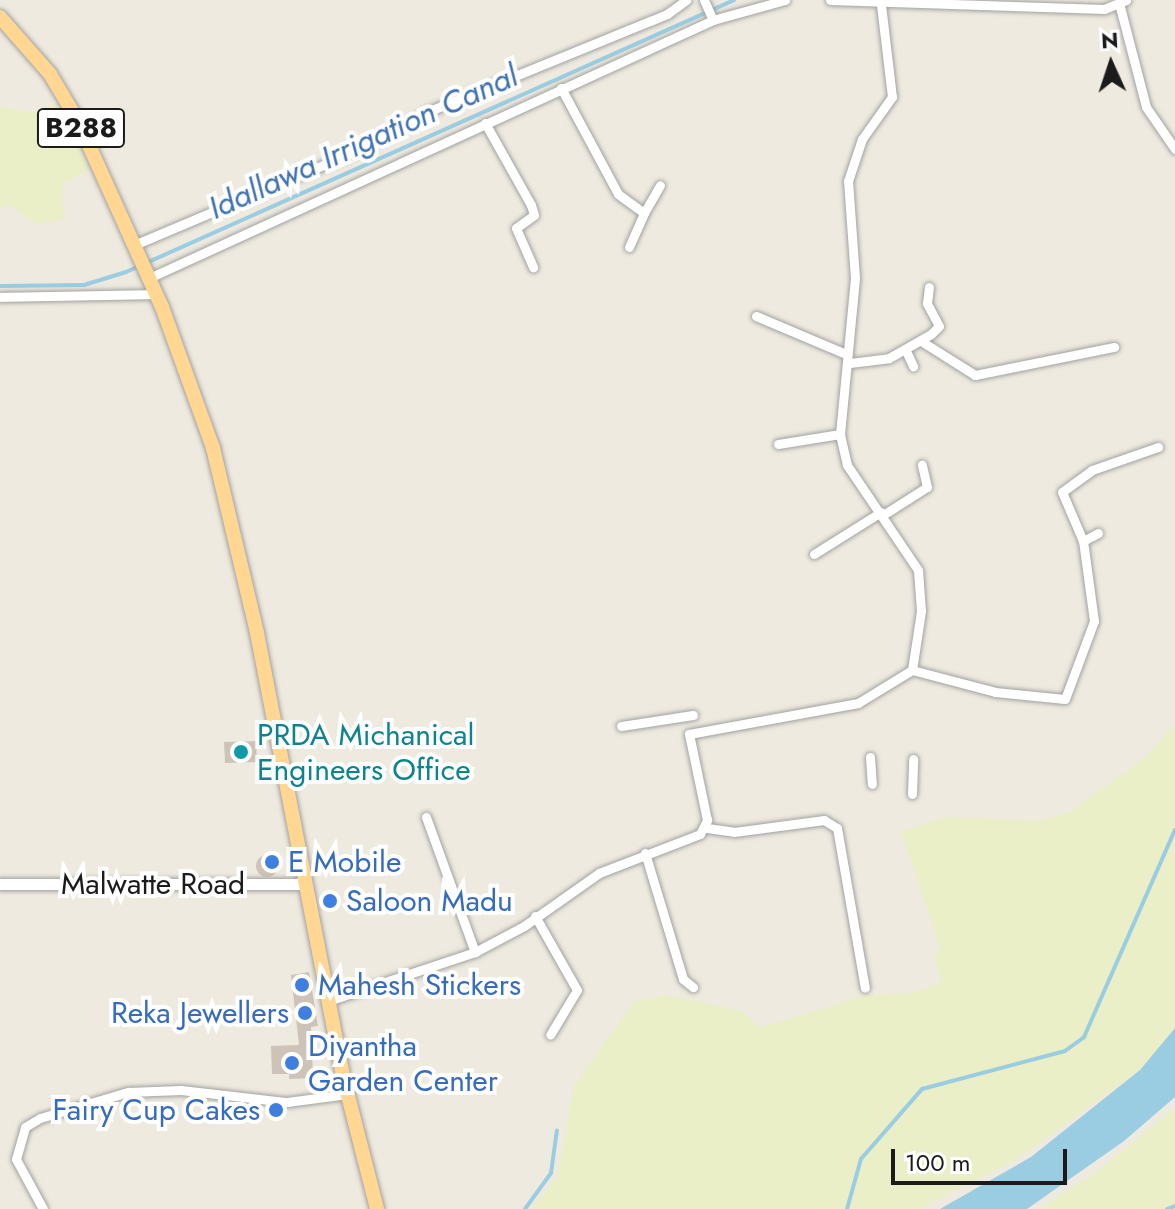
<!DOCTYPE html>
<html>
<head>
<meta charset="utf-8">
<style>
  body { margin:0 }
  #map { position:relative; width:1175px; height:1209px; overflow:hidden; background:#eeeadf; font-family:Jost,sans-serif }
  div>[style] { position:absolute }
  [style*='--x'] { left:calc(var(--x)*1px); top:calc(var(--y)*1px); width:calc(var(--w)*1px); rotate:calc(var(--a)*1deg) }
  .farmland>* { inset:0; background:#eaefc7 }
  .water>* { inset:0; background:#9acde1 }
  .stream>* { height:4px; margin:-2px; padding:0 2px; transform-origin:2px; border-radius:2px; background:#9acde1 }
  .building>* { inset:0; background:#cec3b8 }
  .round { border-radius:50% }
  .roads { filter:drop-shadow(0 0 2px #a2a2a2) drop-shadow(0 0 2px #a2a2a2) }
  .minor>* { height:9px; margin:-4.5px; padding:0 4.5px; transform-origin:4.5px; border-radius:4.5px; background:#fff }
  .tertiary>* { height:11px; margin:-5.5px; padding:0 5.5px; transform-origin:5.5px; border-radius:5.5px; background:#fff }
  .primary>* { height:14px; margin:-7px; padding:0 7px; transform-origin:7px; border-radius:7px; background:#ffd692 }
  .dots>* { width:22px; height:22px; translate:-50% -50%; box-sizing:border-box; border:4px solid #fff; border-radius:50% }
  span { translate:-50% -50%; white-space:nowrap; text-align:center; line-height:1.15; -webkit-text-stroke:8px #fff; paint-order:stroke }
  .shield-label span { padding:2px 6px; background:#fff; border:2px solid; border-radius:6px; -webkit-text-stroke-width:0 }
  .shield-label { font-size:28px; color:#1b1b1b; font-weight:700 }
  .culture-label { font-size:30px; color:#0d838f }
  .left { translate:0 -50%; text-align:left }
  .shop-label { font-size:30px; color:#366cbe }
  .right { translate:-100% -50%; text-align:right }
  .street-label { font-size:30px; color:#1b1b1b }
  .water-label { font-size:32px; color:#3f72b2; font-style:italic }
  .north { position:absolute; left:1071px; top:24px; width:80px; height:80px; -webkit-text-stroke:6px #fff; paint-order:stroke; rotate:357deg; font-size:22px; font-weight:700; line-height:32px; text-align:center; color:#1b1b1b }
  .north::after { content:''; display:block; margin:auto; width:28px; height:36px; background:#1b1b1b; clip-path:polygon(50% 0,100% 100%,50% 72%,0 100%) }
  .scale { position:absolute; left:891px; top:1149px; width:176px; height:36px; box-sizing:border-box; border:4px solid #1b1b1b; border-top:0; padding-left:10px; font-size:24px; line-height:28px; white-space:nowrap; color:#1b1b1b; -webkit-text-stroke:6px #fff; paint-order:stroke }
</style>
</head>
<body>
<div id="map">
  <div class="farmland">
    <i style="clip-path:polygon(56px 103px,89px 170px,62px 183px,64px 220px,36px 224px,10px 205px,0 207px,0 106px,32px 113px)"></i>
    <i style="clip-path:polygon(1175px 723px,1175px 1028px,1140px 1070px,1017px 1159px,919px 1209px,531px 1209px,557px 1177px,575px 1084px,633px 1003px,665px 995px,742px 1011px,759px 1028px,863px 996px,913px 993px,942px 982px,934px 958px,940px 946px,901px 831px,946px 817px,1041px 821px,1071px 811px,1149px 755px)"></i>
    <i style="clip-path:polygon(1175px 1108px,1175px 1209px,1039px 1209px,1095px 1173px)"></i>
  </div>
  <div class="water">
    <i style="clip-path:polygon(1175px 1028px,1175px 1097px,1124px 1141px,1027px 1209px,940px 1209px,1031px 1157px,1140px 1070px)"></i>
  </div>
  <div class="stream">
    <i style="--x:0;--y:286;--w:84;--a:-0.7"></i>
    <i style="--x:84;--y:285;--w:44;--a:-17.2"></i>
    <i style="--x:126;--y:272;--w:666;--a:-24.1"></i>
    <i style="--x:525;--y:1209;--w:44;--a:-54.2"></i>
    <i style="--x:551;--y:1173;--w:43;--a:-82.1"></i>
    <i style="--x:847;--y:1209;--w:52;--a:-74.4"></i>
    <i style="--x:861;--y:1159;--w:93;--a:-48.9"></i>
    <i style="--x:922;--y:1089;--w:148;--a:-14.9"></i>
    <i style="--x:1065;--y:1051;--w:24;--a:-36"></i>
    <i style="--x:1084;--y:1037;--w:226;--a:-66.3"></i>
    <i style="--x:1167;--y:1209;--w:9;--a:-21"></i>
  </div>
  <div class="building">
    <i style="clip-path:polygon(256px 741px,257px 762px,225px 763px,224px 742px)"></i>
    <i class="round" style="left:256px;top:855px;width:22px;height:22px"></i>
    <i style="clip-path:polygon(309px 972px,318px 1026px,311px 1027px,313px 1078px,289px 1079px,289px 1074px,272px 1074px,271px 1046px,299px 1045px,291px 975px)"></i>
  </div>
  <div class="roads">
    <div class="minor">
      <i style="--x:704;--y:0;--w:22;--a:66"></i>
      <i style="--x:830;--y:0;--w:274;--a:1.9"></i>
      <i style="--x:1104;--y:9;--w:24;--a:-22"></i>
      <i style="--x:1119;--y:3;--w:107;--a:75.4"></i>
      <i style="--x:1146;--y:107;--w:51;--a:55.4"></i>
      <i style="--x:561;--y:88;--w:120;--a:61.7"></i>
      <i style="--x:618;--y:194;--w:32;--a:36"></i>
      <i style="--x:644;--y:213;--w:32;--a:-60"></i>
      <i style="--x:485;--y:123;--w:94;--a:60.7"></i>
      <i style="--x:531;--y:205;--w:10;--a:73"></i>
      <i style="--x:534;--y:215;--w:22;--a:144"></i>
      <i style="--x:516;--y:228;--w:43;--a:66.4"></i>
      <i style="--x:134;--y:245;--w:252;--a:-22.9"></i>
      <i style="--x:366;--y:147;--w:70;--a:-29.8"></i>
      <i style="--x:427;--y:112;--w:259;--a:-22.2"></i>
      <i style="--x:667;--y:14;--w:24;--a:-36"></i>
      <i style="--x:629;--y:247;--w:37;--a:-66"></i>
      <i style="--x:149;--y:278;--w:620;--a:-24.58"></i>
      <i style="--x:713;--y:20;--w:75;--a:-15.5"></i>
      <i style="--x:0;--y:297;--w:156;--a:-1.1"></i>
      <i style="--x:756;--y:316;--w:98;--a:22.9"></i>
      <i style="--x:921;--y:341;--w:64;--a:32.2"></i>
      <i style="--x:975;--y:375;--w:142;--a:-11.4"></i>
      <i style="--x:906;--y:351;--w:17;--a:65"></i>
      <i style="--x:850;--y:363;--w:39;--a:-7"></i>
      <i style="--x:889;--y:358;--w:48;--a:-29.7"></i>
      <i style="--x:931;--y:334;--w:11;--a:-45"></i>
      <i style="--x:939;--y:326;--w:26;--a:-118"></i>
      <i style="--x:927;--y:303;--w:16;--a:-83"></i>
      <i style="--x:778;--y:444;--w:63;--a:-9.2"></i>
      <i style="--x:883;--y:515;--w:52;--a:-32.5"></i>
      <i style="--x:927;--y:487;--w:23;--a:-103"></i>
      <i style="--x:1083;--y:541;--w:17;--a:-28"></i>
      <i style="--x:814;--y:554;--w:79;--a:-32.1"></i>
      <i style="--x:912;--y:670;--w:86;--a:14.8"></i>
      <i style="--x:995;--y:692;--w:70;--a:5.7"></i>
      <i style="--x:1065;--y:699;--w:83;--a:-69.6"></i>
      <i style="--x:1094;--y:621;--w:81;--a:-97.8"></i>
      <i style="--x:1083;--y:541;--w:53;--a:-113.2"></i>
      <i style="--x:1062;--y:492;--w:37;--a:-36"></i>
      <i style="--x:1092;--y:470;--w:70;--a:-19.2"></i>
      <i style="--x:621;--y:726;--w:73;--a:-8.7"></i>
      <i style="--x:870;--y:757;--w:27;--a:86"></i>
      <i style="--x:912;--y:794;--w:35;--a:-88"></i>
      <i style="--x:426;--y:817;--w:144;--a:70.1"></i>
      <i style="--x:707;--y:828;--w:27;--a:8"></i>
      <i style="--x:734;--y:832;--w:91;--a:-7.6"></i>
      <i style="--x:824;--y:820;--w:15;--a:32"></i>
      <i style="--x:837;--y:828;--w:162;--a:80.1"></i>
      <i style="--x:645;--y:853;--w:132;--a:73.2"></i>
      <i style="--x:683;--y:979;--w:13;--a:39"></i>
      <i style="--x:535;--y:916;--w:85;--a:60.4"></i>
      <i style="--x:577;--y:990;--w:52;--a:121"></i>
      <i style="--x:328;--y:1001;--w:155;--a:-18.4"></i>
      <i style="--x:475;--y:952;--w:55;--a:-28"></i>
      <i style="--x:524;--y:926;--w:92;--a:-35.2"></i>
      <i style="--x:599;--y:873;--w:108;--a:-21.1"></i>
      <i style="--x:700;--y:834;--w:16;--a:-63"></i>
      <i style="--x:707;--y:820;--w:88;--a:-101.8"></i>
      <i style="--x:689;--y:734;--w:172;--a:-10.4"></i>
      <i style="--x:858;--y:703;--w:63;--a:-31.4"></i>
      <i style="--x:912;--y:670;--w:60;--a:-81.3"></i>
      <i style="--x:921;--y:611;--w:41;--a:-94.2"></i>
      <i style="--x:918;--y:570;--w:127;--a:-124.1"></i>
      <i style="--x:847;--y:465;--w:32;--a:-103"></i>
      <i style="--x:840;--y:434;--w:157;--a:-84.5"></i>
      <i style="--x:855;--y:278;--w:97;--a:-94.1"></i>
      <i style="--x:848;--y:181;--w:44;--a:-71.6"></i>
      <i style="--x:862;--y:139;--w:52;--a:-54.5"></i>
      <i style="--x:892;--y:97;--w:93;--a:-96.8"></i>
      <i style="--x:43;--y:1209;--w:57;--a:-118.4"></i>
      <i style="--x:16;--y:1159;--w:33;--a:-74"></i>
      <i style="--x:25;--y:1127;--w:17;--a:-31"></i>
      <i style="--x:40;--y:1118;--w:92;--a:-16.5"></i>
      <i style="--x:128;--y:1092;--w:53;--a:-2.2"></i>
      <i style="--x:181;--y:1090;--w:107;--a:6.5"></i>
      <i style="--x:287;--y:1102;--w:61;--a:-7.6"></i>
    </div>
    <div class="tertiary">
      <i style="--x:0;--y:884;--w:305;--a:0"></i>
    </div>
    <div class="primary">
      <i style="--x:0;--y:17;--w:76;--a:48.7"></i>
      <i style="--x:50;--y:74;--w:55;--a:59.2"></i>
      <i style="--x:78;--y:121;--w:204;--a:65.7"></i>
      <i style="--x:162;--y:307;--w:150;--a:70.1"></i>
      <i style="--x:213;--y:448;--w:190;--a:76.6"></i>
      <i style="--x:257;--y:633;--w:460;--a:79"></i>
      <i style="--x:345;--y:1084;--w:129;--a:75.6"></i>
    </div>
  </div>
  <div class="dots">
    <i style="left:241px;top:752px;background:#0f9aa8"></i>
    <i style="left:272px;top:862px;background:#3f7fe0"></i>
    <i style="left:330px;top:901px;background:#3f7fe0"></i>
    <i style="left:302px;top:985px;background:#3f7fe0"></i>
    <i style="left:305px;top:1013px;background:#3f7fe0"></i>
    <i style="left:292px;top:1063px;background:#3f7fe0"></i>
    <i style="left:276px;top:1110px;background:#3f7fe0"></i>
  </div>
  <div class="shield-label">
    <span style="left:81px;top:128px">B288</span>
  </div>
  <div class="culture-label">
    <span class="left" style="left:257px;top:752px">PRDA Michanical<br>Engineers Office</span>
  </div>
  <div class="shop-label">
    <span class="left" style="left:288px;top:862px">E Mobile</span>
    <span class="left" style="left:346px;top:901px">Saloon Madu</span>
    <span class="left" style="left:318px;top:985px">Mahesh Stickers</span>
    <span class="right" style="left:289px;top:1013px">Reka Jewellers</span>
    <span class="left" style="left:308px;top:1063px">Diyantha<br>Garden Center</span>
    <span class="right" style="left:260px;top:1110px">Fairy Cup Cakes</span>
  </div>
  <div class="street-label">
    <span style="left:153px;top:884px">Malwatte Road</span>
  </div>
  <div class="water-label">
    <span style="left:363px;top:142px;rotate:-24deg">Idallawa Irrigation Canal</span>
  </div>
  <div class="north">N</div>
  <div class="scale">100 m</div>
</div>
</body>
</html>
